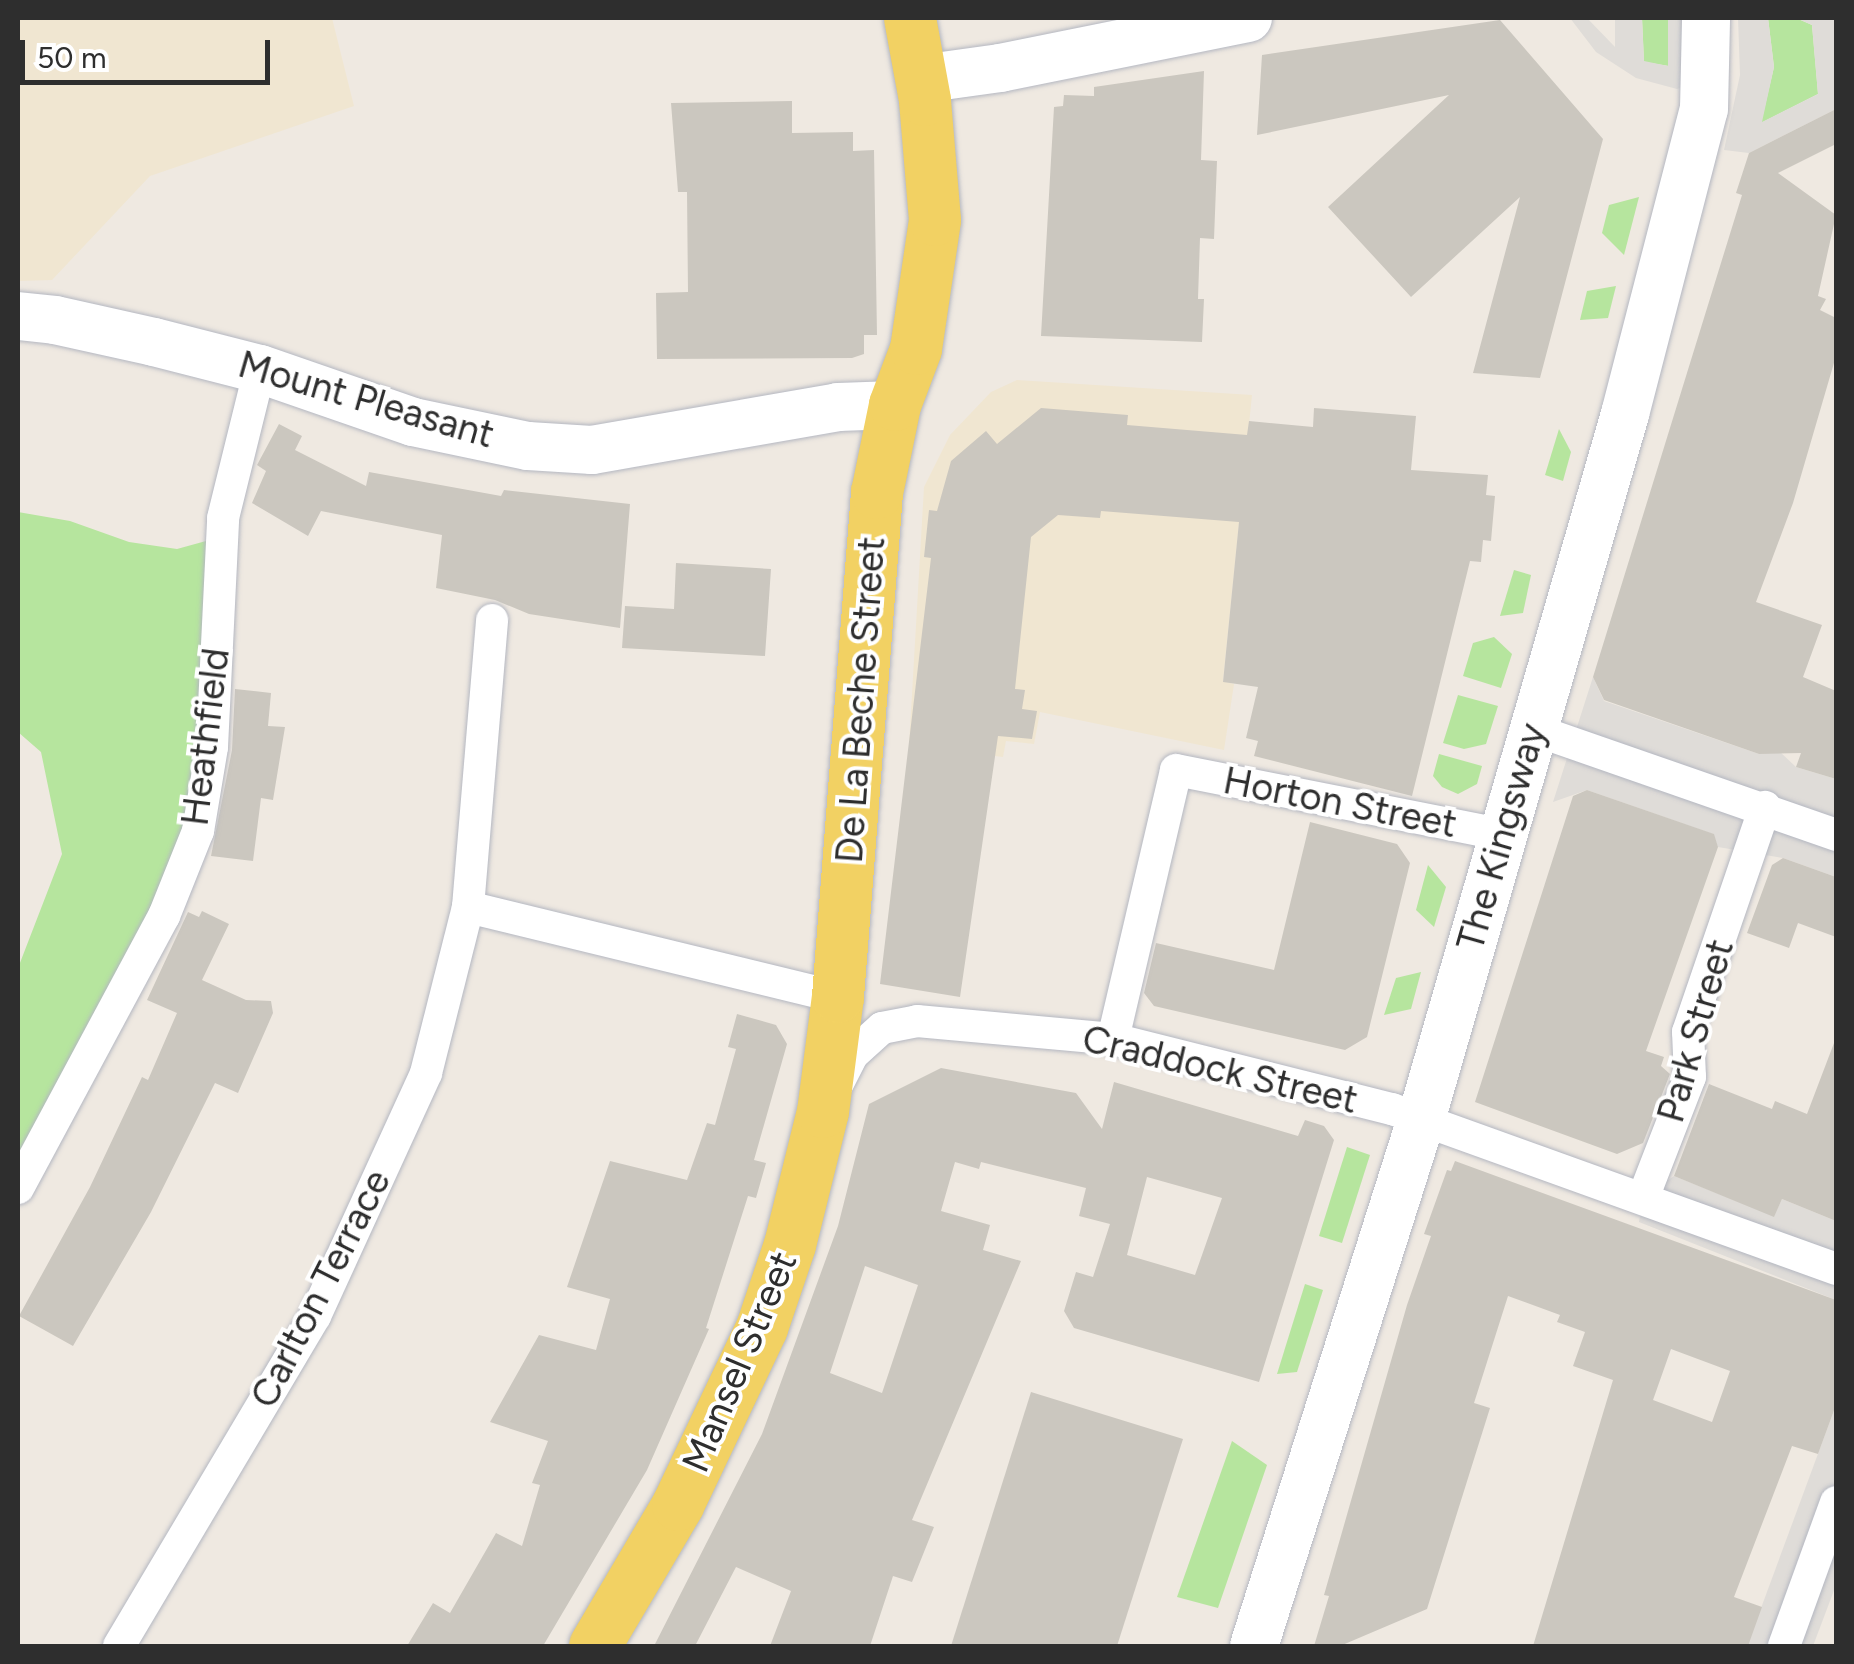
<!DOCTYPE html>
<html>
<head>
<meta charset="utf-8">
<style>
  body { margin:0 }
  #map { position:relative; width:1854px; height:1664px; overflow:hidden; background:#efe9e1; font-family:Figtree,sans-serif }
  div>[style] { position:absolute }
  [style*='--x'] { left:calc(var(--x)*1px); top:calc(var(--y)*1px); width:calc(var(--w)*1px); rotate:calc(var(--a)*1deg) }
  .education>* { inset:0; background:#f0e6d1 }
  .green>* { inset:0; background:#b6e59e }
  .plaza>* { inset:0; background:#dfdcd8 }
  .building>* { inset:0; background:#cbc7bf }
  .roads { filter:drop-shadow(0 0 2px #b4b7c1) drop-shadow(0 0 2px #b4b7c1) }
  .street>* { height:32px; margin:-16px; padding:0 16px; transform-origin:16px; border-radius:16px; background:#fff }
  .secondary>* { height:48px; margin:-24px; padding:0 24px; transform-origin:24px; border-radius:24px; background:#fff }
  .primary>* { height:52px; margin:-26px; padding:0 26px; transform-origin:26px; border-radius:26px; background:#f2d163 }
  span { translate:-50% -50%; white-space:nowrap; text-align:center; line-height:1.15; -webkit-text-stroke:8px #fff; paint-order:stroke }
  .street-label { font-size:38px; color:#2e2e2e }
  .frame { position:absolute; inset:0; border:20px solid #2e2e2e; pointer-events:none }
  .scale { position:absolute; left:20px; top:40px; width:250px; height:45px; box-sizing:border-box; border:5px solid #2e2e2e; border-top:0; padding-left:12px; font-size:30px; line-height:35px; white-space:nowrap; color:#2e2e2e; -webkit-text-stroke:8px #fff; paint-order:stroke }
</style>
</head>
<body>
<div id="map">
  <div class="education">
    <i style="clip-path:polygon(18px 18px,332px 18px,354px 106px,150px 176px,52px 280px,18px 281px)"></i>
    <i style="clip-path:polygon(1017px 380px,1252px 395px,1223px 681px,1234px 684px,1224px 750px,1040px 712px,1034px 744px,1006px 741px,1003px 757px,909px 746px,924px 487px,950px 435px,991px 392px)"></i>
  </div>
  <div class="green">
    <i style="clip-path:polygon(1642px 18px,1668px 18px,1669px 66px,1644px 62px)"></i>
    <i style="clip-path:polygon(1768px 18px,1796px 18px,1812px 25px,1818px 94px,1761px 123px,1774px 67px)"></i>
    <i style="clip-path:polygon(1639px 197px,1624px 255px,1602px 233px,1609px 205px)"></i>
    <i style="clip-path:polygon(1616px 286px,1608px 318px,1580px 320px,1587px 291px)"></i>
    <i style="clip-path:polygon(1559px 429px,1571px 452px,1563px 481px,1545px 475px)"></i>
    <i style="clip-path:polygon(18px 512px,70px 521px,129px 542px,177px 549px,206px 541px,207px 664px,189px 815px,167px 879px,18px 1167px,18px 968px,62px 854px,41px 752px,18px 732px)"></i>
    <i style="clip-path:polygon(1514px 570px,1531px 575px,1523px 613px,1500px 616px)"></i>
    <i style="clip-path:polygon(1494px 637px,1512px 654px,1501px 688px,1463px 676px,1473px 643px)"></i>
    <i style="clip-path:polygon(1458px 695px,1498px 706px,1486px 744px,1464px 749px,1443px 743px)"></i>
    <i style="clip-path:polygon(1439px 754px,1482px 766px,1477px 784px,1458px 794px,1442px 787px,1433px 776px)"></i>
    <i style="clip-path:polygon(1428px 865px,1446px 887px,1434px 927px,1416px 910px)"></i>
    <i style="clip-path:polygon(1421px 972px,1411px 1009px,1384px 1015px,1396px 978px)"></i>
    <i style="clip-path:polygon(1347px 1147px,1370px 1155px,1342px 1243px,1319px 1236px)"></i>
    <i style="clip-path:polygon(1305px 1284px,1323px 1290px,1297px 1372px,1277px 1374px)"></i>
    <i style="clip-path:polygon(1232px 1441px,1267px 1465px,1218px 1608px,1177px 1597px)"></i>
  </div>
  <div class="plaza">
    <i style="clip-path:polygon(1570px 18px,1587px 18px,1615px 47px,1615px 18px,1642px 18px,1644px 61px,1668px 66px,1668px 18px,1695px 18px,1691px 85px,1677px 89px,1636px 78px,1596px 52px)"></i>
    <i style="clip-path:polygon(1738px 18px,1768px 18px,1774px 67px,1762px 122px,1818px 94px,1812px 25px,1796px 18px,1836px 18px,1836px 109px,1749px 153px,1724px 150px,1740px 75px)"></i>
    <i style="clip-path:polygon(1593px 677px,1604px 701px,1759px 754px,1779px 751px,1796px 767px,1836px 779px,1836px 877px,1783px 858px,1718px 847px,1713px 834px,1587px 790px,1553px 802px)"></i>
    <i style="clip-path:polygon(1674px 1176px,1774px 1216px,1782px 1199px,1836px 1221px,1836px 1300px,1639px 1222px,1643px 1198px)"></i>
    <i style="clip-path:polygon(1836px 1405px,1836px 1585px,1813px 1646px,1747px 1646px)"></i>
  </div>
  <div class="building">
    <i style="clip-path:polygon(1500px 20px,1603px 139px,1540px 378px,1473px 373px,1520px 197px,1411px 297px,1328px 207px,1449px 95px,1257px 135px,1262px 55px)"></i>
    <i style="clip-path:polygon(1204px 71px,1201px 160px,1217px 161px,1214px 239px,1200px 238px,1198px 299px,1204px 299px,1202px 342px,1041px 336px,1054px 107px,1063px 106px,1064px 95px,1094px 96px,1094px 87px)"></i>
    <i style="clip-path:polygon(792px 101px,792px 133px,853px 132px,853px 151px,874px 150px,877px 335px,864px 335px,864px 354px,852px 358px,657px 359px,656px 293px,688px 292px,687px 192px,678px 192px,671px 103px)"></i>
    <i style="clip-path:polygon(1836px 109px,1836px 144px,1778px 173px,1836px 215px,1818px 296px,1826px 299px,1820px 310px,1836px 318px,1836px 356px,1793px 503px,1756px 602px,1822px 625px,1803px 677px,1836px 691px,1836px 779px,1796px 767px,1801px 753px,1759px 754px,1604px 700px,1593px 677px,1742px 195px,1736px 193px,1749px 153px)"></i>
    <i style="clip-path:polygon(1041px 408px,1128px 415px,1127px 425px,1247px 435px,1249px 421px,1313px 427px,1314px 408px,1416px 416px,1411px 470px,1488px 475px,1486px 495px,1495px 496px,1491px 541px,1483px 540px,1481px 562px,1470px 561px,1412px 796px,1254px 756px,1258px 741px,1246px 738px,1258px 687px,1223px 682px,1239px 522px,1101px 511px,1100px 518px,1058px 515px,1031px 537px,1015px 689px,1025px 690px,1022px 709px,1037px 711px,1032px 739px,998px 736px,960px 997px,880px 984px,931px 558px,924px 557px,929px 510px,937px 511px,951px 461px,986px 431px,997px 444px)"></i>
    <i style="clip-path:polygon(279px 424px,302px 436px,295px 450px,366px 486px,369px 472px,501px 496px,504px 490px,630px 504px,620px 628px,529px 614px,495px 600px,436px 588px,442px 535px,321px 511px,308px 536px,252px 503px,266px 471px,257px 465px)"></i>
    <i style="clip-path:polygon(676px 563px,771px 569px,765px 656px,622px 648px,625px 606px,674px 609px)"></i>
    <i style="clip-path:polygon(235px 689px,271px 693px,268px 726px,285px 727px,273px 800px,261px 798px,253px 861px,211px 856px,232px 750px)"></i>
    <i style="clip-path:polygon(1587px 790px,1714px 834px,1718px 847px,1646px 1051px,1664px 1057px,1661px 1066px,1670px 1074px,1643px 1143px,1617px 1154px,1475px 1102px,1573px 796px)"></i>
    <i style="clip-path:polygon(1310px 822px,1397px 844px,1410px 863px,1367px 1037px,1345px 1050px,1154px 1006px,1144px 993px,1156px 943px,1274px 970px)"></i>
    <i style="clip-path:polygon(1783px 858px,1836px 877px,1836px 937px,1798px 923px,1789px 948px,1747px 933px,1772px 865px)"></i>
    <i style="clip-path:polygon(202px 911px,229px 924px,202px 980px,246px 1000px,271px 1001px,273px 1013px,238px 1093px,215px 1083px,151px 1212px,73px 1346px,19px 1316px,90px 1187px,142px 1077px,148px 1080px,177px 1013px,147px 1000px,188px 912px,199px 917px)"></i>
    <i style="clip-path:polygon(737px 1014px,776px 1025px,787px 1044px,754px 1160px,766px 1163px,756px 1198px,748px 1196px,706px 1328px,709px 1329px,647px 1470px,543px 1646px,407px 1646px,433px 1603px,450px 1613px,496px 1533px,522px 1546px,540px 1485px,532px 1483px,548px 1441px,490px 1422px,539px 1335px,596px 1350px,610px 1299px,567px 1287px,610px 1161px,687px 1180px,707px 1123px,715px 1125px,736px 1049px,728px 1047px)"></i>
    <i style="clip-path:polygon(1834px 1043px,1836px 1221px,1782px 1199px,1774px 1217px,1674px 1176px,1709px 1084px,1772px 1109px,1775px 1101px,1807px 1114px)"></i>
    <i style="clip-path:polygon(evenodd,941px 1068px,1076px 1093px,1102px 1129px,1114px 1082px,1298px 1136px,1305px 1120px,1324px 1126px,1334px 1140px,1259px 1382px,1074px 1328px,1064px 1311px,1076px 1272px,1093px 1277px,1110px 1224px,1079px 1216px,1086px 1188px,981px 1162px,979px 1169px,955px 1162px,941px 1211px,990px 1225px,983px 1250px,1021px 1261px,912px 1520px,934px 1527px,912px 1582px,893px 1576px,870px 1646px,770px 1646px,791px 1591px,736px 1567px,695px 1646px,654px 1646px,762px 1434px,838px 1226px,869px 1104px,941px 1068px,1147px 1177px,1222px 1198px,1195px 1275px,1127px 1255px,1147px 1177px,941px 1068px,865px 1266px,918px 1285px,882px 1393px,830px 1373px,865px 1266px)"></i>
    <i style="clip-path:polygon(evenodd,1455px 1161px,1836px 1300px,1836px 1405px,1818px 1454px,1792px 1446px,1734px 1597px,1762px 1607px,1748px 1646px,1533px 1646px,1613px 1380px,1573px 1366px,1585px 1332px,1557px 1322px,1560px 1315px,1508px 1296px,1474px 1403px,1490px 1408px,1427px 1609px,1340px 1646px,1314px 1646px,1329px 1596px,1324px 1595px,1407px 1305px,1431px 1236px,1424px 1234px,1447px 1170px,1451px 1171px,1455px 1161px,1671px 1349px,1730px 1371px,1712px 1422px,1653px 1400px,1671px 1349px)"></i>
    <i style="clip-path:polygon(1031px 1392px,1183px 1439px,1117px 1646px,951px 1646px)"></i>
  </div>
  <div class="roads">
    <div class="street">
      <i style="--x:1532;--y:729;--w:322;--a:19.2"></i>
      <i style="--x:468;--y:907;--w:381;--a:13.7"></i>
      <i style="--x:1113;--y:1039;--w:276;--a:-76.8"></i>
      <i style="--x:1176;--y:770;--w:333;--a:11.2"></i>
      <i style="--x:837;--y:1085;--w:35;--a:-63"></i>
      <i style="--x:853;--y:1054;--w:39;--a:-42"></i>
      <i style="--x:882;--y:1028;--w:36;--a:-11"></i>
      <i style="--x:917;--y:1021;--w:197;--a:5.2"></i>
      <i style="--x:1113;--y:1039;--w:288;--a:14.1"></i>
      <i style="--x:1392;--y:1109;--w:472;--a:19.8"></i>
      <i style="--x:18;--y:1188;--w:309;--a:-61.8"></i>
      <i style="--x:164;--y:916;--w:92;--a:-68.2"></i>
      <i style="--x:198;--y:831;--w:85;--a:-80.5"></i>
      <i style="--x:212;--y:747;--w:229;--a:-87.2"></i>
      <i style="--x:223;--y:518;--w:154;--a:-76.1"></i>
      <i style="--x:1643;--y:1198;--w:130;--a:-68.8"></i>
      <i style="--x:1690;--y:1077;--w:45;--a:-92.5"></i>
      <i style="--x:1688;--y:1032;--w:238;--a:-71.1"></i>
      <i style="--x:119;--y:1646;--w:384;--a:-59.3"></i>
      <i style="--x:315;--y:1316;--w:267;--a:-65.4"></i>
      <i style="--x:426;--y:1073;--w:171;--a:-75.8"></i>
      <i style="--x:468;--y:907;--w:288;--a:-85.2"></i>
      <i style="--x:1784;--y:1646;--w:153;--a:-70.1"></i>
    </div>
    <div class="secondary">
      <i style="--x:921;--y:79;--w:80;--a:-7.9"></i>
      <i style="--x:1000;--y:68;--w:253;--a:-11.4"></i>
      <i style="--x:18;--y:316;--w:37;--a:6"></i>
      <i style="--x:55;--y:320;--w:101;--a:12.5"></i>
      <i style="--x:154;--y:342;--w:109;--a:14.3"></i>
      <i style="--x:260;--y:369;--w:162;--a:19.1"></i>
      <i style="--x:413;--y:422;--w:117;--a:11.8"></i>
      <i style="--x:528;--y:446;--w:64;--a:3.6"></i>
      <i style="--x:592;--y:450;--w:250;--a:-9.9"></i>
      <i style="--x:838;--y:407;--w:57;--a:-2"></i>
      <i style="--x:1254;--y:1646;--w:552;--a:-72.39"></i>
      <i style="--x:1421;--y:1120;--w:735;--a:-73.88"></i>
      <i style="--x:1625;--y:414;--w:315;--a:-75.5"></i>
      <i style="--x:1704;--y:109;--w:91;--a:-88.7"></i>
    </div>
    <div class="primary">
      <i style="--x:595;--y:1646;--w:164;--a:-59.5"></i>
      <i style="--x:678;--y:1505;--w:196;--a:-64.6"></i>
      <i style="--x:762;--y:1328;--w:88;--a:-71.4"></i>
      <i style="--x:790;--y:1245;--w:137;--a:-76.1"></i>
      <i style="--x:823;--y:1112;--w:116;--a:-82.6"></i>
      <i style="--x:838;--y:997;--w:506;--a:-85.58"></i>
      <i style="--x:877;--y:493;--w:90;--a:-78.4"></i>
      <i style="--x:895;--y:405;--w:60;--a:-69.4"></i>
      <i style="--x:916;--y:349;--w:130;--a:-81.6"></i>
      <i style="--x:935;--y:220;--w:120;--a:-94.8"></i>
      <i style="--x:925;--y:100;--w:83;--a:-100.4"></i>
    </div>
  </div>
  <div class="street-label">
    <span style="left:366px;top:400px;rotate:16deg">Mount Pleasant</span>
    <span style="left:861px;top:700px;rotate:-86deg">De La Beche Street</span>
    <span style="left:206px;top:737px;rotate:-83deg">Heathfield</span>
    <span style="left:1340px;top:803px;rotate:11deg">Horton Street</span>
    <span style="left:1502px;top:837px;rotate:-74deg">The Kingsway</span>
    <span style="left:1696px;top:1031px;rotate:-74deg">Park Street</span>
    <span style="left:1220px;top:1070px;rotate:13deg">Craddock Street</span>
    <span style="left:321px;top:1289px;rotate:-63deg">Carlton Terrace</span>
    <span style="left:740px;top:1362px;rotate:-67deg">Mansel Street</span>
  </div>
  <div class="frame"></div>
  <div class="scale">50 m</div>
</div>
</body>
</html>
